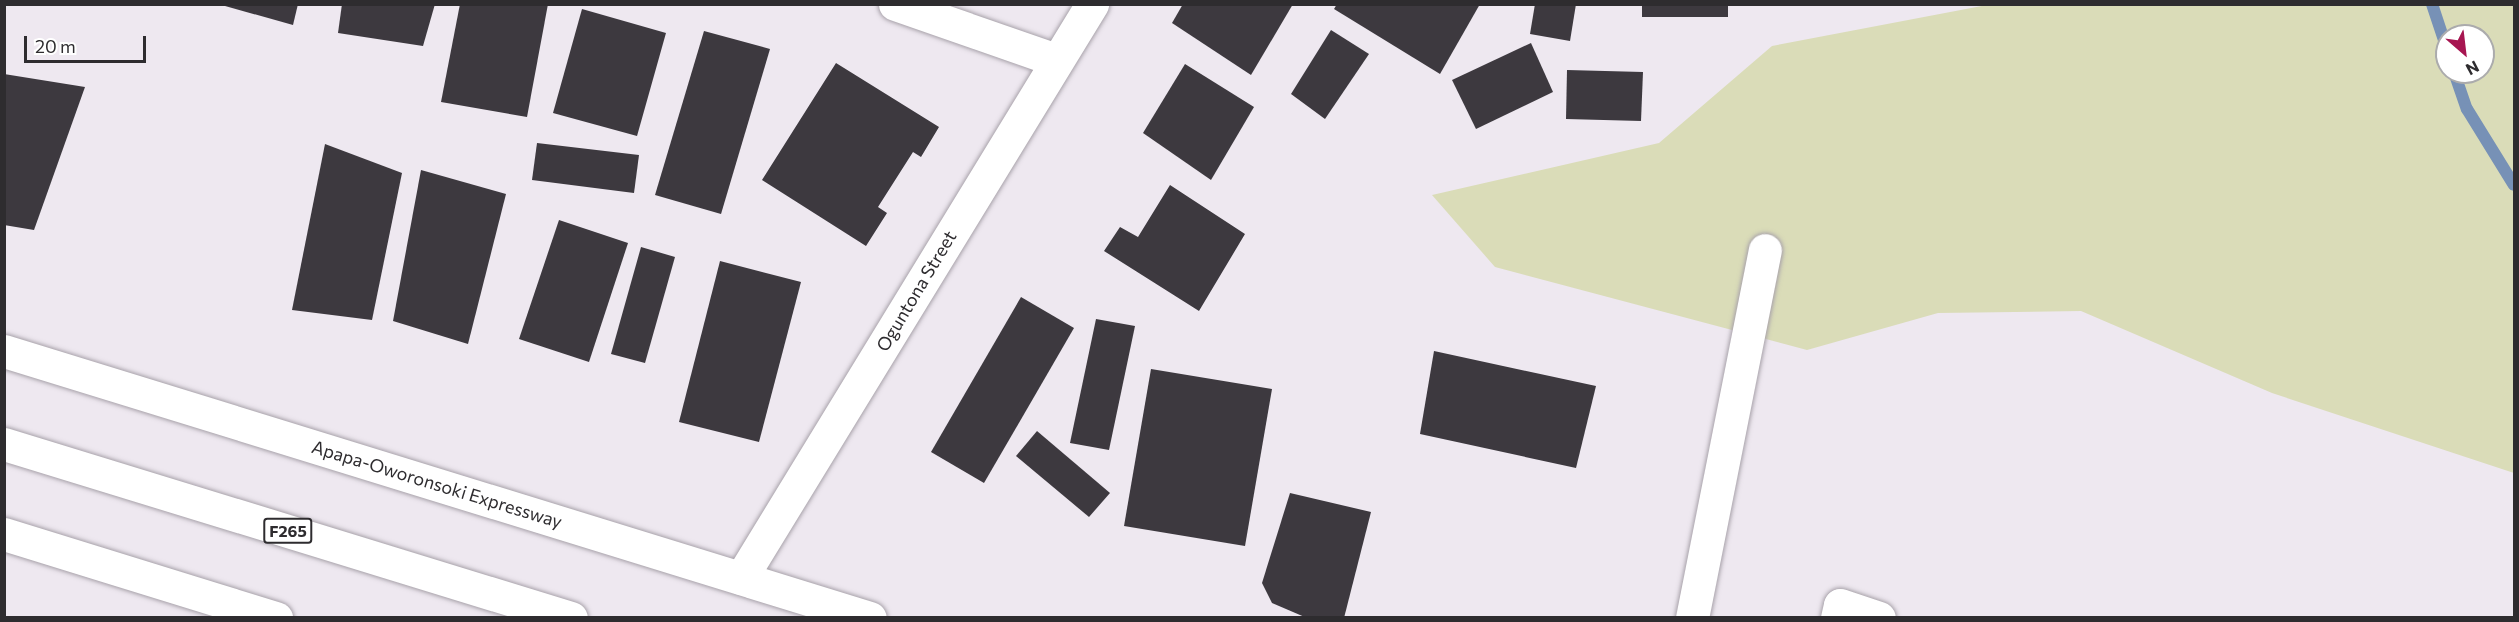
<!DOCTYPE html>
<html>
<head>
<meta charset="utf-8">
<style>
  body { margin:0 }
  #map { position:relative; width:2519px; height:622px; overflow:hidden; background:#eee8f0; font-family:Commissioner,sans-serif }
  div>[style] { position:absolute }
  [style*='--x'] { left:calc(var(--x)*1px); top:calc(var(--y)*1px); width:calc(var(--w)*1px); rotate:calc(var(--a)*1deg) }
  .green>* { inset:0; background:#dadcb8 }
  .stream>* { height:12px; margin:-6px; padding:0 6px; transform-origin:6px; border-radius:6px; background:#7791b6 }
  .building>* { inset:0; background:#3d393f }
  .roads { filter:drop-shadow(0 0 2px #a8a2aa) drop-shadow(0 0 2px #a8a2aa) }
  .minor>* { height:33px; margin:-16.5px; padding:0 16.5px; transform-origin:16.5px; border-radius:16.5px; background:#fff }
  .major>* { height:33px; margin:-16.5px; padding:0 16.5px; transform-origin:16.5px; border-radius:16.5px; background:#fff }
  .highway>* { height:33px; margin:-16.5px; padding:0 16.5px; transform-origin:16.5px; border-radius:16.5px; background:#fff }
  span { translate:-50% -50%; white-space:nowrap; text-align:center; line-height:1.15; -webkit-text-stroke:6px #fff; paint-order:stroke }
  .shield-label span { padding:2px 4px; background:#fff; border:2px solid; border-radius:4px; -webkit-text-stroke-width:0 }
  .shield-label { font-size:16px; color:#2e2c2f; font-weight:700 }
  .street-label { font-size:18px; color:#2e2c2f }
  .frame { position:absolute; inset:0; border:6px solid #2e2c2f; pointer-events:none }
  .north { position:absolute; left:2435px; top:24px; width:60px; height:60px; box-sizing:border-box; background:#fff; border:2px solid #ababac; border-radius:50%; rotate:152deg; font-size:16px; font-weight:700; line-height:24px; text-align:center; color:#2e2c2f }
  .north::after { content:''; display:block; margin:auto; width:21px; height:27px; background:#a71651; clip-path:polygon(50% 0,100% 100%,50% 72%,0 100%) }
  .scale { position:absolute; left:24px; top:36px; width:122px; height:27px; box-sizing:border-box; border:3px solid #2e2c2f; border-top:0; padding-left:8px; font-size:18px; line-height:21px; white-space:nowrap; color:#2e2c2f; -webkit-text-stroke:4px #fff; paint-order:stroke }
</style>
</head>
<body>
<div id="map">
  <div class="green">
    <i style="clip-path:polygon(evenodd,1987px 5px,2514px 5px,2514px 473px,2272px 393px,2081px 311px,1938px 313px,1807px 350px,1495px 267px,1432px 195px,1659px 143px,1772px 46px,1987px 5px,2447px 36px,2483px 36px,2483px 72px,2447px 72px,2447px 36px)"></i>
  </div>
  <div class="stream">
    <i style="--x:2432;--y:4;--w:47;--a:71.6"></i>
    <i style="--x:2454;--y:72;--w:39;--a:71"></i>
    <i style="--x:2467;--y:109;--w:89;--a:58.3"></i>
  </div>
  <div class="building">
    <i style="clip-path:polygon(218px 4px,298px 4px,293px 25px)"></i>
    <i style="clip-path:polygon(342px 4px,435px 4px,423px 46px,338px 33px)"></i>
    <i style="clip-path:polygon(460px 4px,548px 4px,527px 117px,441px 102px)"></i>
    <i style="clip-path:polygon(1183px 4px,1293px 4px,1251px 75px,1172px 23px)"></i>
    <i style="clip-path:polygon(1337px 4px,1480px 4px,1440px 74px,1334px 9px)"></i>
    <i style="clip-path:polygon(1535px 4px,1576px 4px,1570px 41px,1530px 34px)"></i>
    <i style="clip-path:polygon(1642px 4px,1728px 4px,1728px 17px,1642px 17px)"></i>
    <i style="clip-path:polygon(582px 9px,666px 33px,637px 136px,553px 113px)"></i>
    <i style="clip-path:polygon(1331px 30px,1369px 54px,1325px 119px,1291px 94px)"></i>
    <i style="clip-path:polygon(704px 31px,770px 49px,721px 214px,655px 195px)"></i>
    <i style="clip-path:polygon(1531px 43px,1553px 92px,1476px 129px,1452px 80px)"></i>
    <i style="clip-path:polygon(836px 63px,939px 127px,921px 157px,913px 152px,878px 207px,887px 213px,866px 246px,762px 180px)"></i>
    <i style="clip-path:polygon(1185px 64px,1254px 107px,1211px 180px,1143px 133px)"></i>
    <i style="clip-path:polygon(1567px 70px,1643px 72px,1641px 121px,1566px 119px)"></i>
    <i style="clip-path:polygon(4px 74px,85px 87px,34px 230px,4px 225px)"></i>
    <i style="clip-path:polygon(537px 143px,639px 155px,634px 193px,532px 180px)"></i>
    <i style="clip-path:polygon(325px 144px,402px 173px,372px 320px,292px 310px)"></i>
    <i style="clip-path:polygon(421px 170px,506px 194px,468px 344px,393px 321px)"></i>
    <i style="clip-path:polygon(1170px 185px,1245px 234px,1199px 311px,1104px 251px,1120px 227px,1138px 237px)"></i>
    <i style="clip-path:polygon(559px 220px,628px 243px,589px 362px,519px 339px)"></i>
    <i style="clip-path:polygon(641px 247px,675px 257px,645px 363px,611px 354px)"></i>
    <i style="clip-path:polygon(720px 261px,801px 282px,759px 442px,679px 422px)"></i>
    <i style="clip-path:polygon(1021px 297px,1074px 328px,984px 483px,931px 452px)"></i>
    <i style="clip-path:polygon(1096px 319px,1135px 326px,1109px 450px,1070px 443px)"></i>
    <i style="clip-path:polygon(1434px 351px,1596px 386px,1576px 468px,1420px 434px)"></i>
    <i style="clip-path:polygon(1151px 369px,1272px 389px,1245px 546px,1124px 526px)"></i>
    <i style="clip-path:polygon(1037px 431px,1110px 493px,1089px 517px,1016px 456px)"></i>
    <i style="clip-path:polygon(1290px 493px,1371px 512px,1344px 618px,1307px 618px,1272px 603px,1262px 583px)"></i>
  </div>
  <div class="roads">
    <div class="minor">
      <i style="--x:895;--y:4;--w:170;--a:19.2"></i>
      <i style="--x:741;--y:578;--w:673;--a:-58.55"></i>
      <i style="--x:1692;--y:618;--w:375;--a:-78.8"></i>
      <i style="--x:1837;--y:618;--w:13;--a:-77"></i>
      <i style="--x:1840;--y:605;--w:41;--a:18.4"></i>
    </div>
    <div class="major">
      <i style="--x:4;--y:351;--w:906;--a:17.14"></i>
    </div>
    <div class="highway">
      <i style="--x:4;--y:444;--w:593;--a:17.06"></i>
      <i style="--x:4;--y:534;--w:285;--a:17.2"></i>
    </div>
  </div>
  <div class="shield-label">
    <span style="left:288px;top:531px">F265</span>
  </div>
  <div class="street-label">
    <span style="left:916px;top:291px;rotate:-59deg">Oguntona Street</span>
    <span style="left:437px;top:484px;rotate:17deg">Apapa-Oworonsoki Expressway</span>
  </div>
  <div class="frame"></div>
  <div class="north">N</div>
  <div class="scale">20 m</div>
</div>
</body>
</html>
